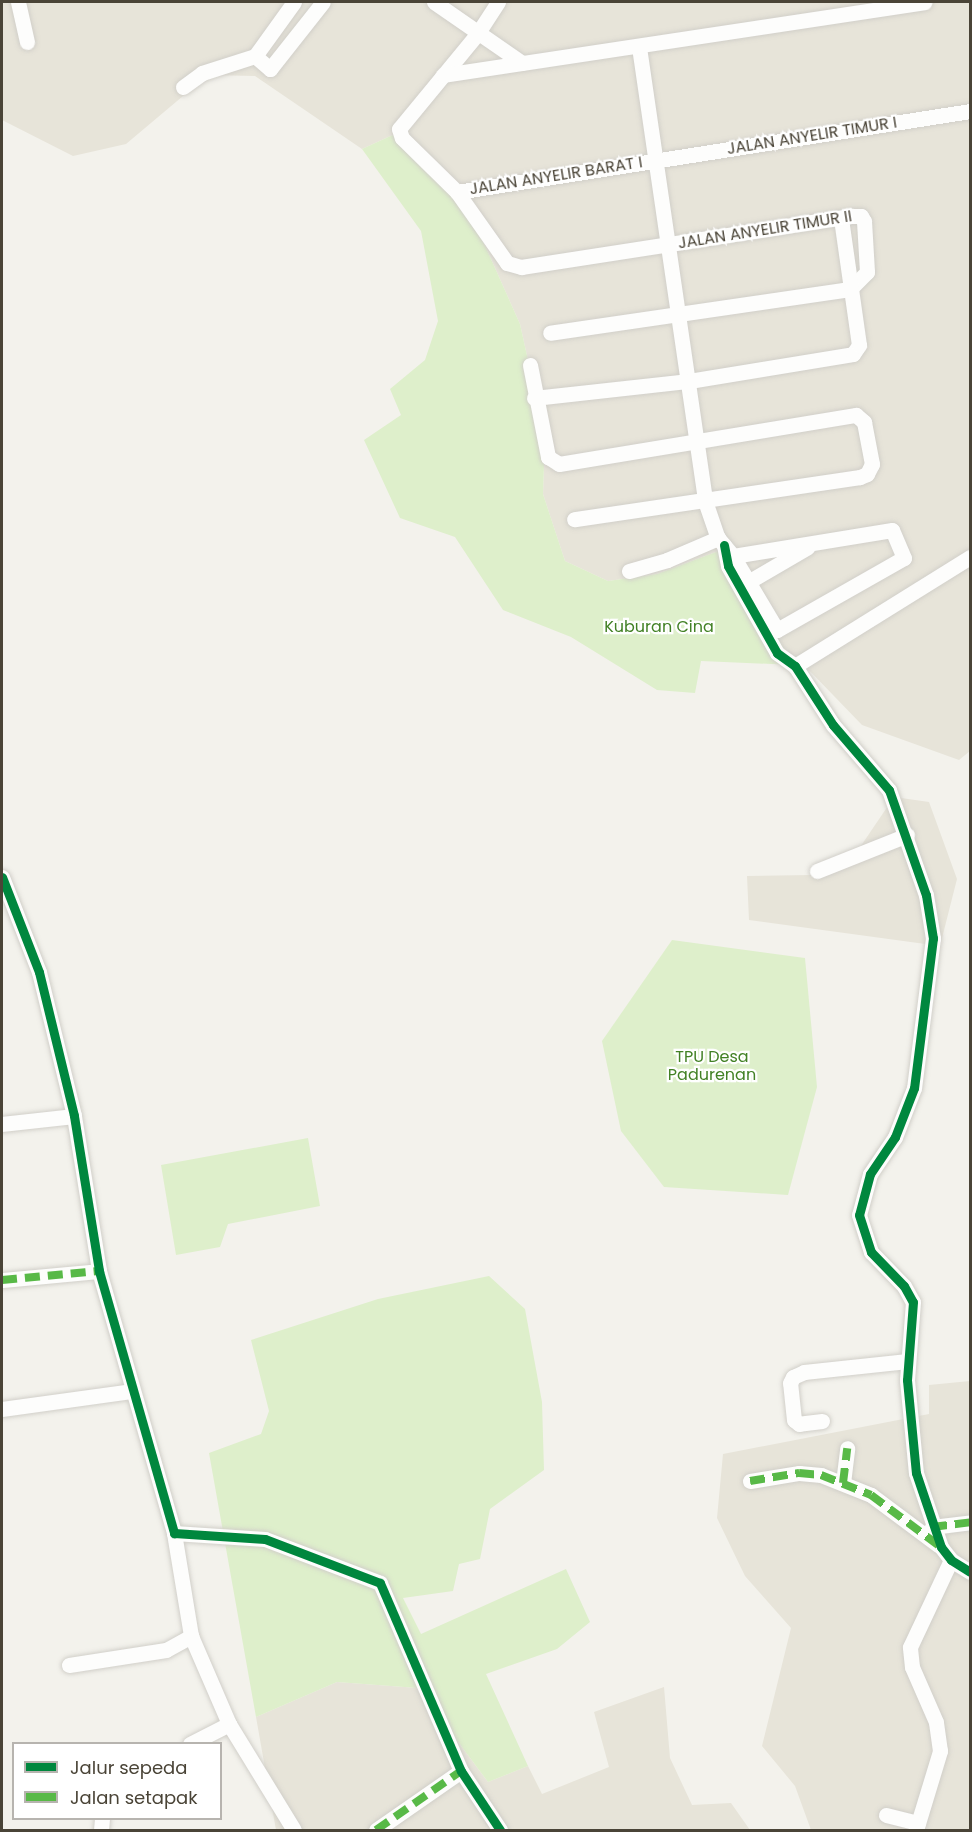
<!DOCTYPE html>
<html>
<head>
<meta charset="utf-8">
<style>
  body { margin:0 }
  #map { position:relative; width:972px; height:1832px; overflow:hidden; background:#f3f2ec; font-family:Poppins,sans-serif }
  div>[style] { position:absolute }
  [style*='--x'] { left:calc(var(--x)*1px); top:calc(var(--y)*1px); width:calc(var(--w)*1px); rotate:calc(var(--a)*1deg) }
  .residential>* { inset:0; background:#e7e4d9 }
  .green>* { inset:0; background:#deefcb }
  .roads { filter:drop-shadow(0 0 2px #d1cfc9) drop-shadow(0 0 2px #d1cfc9) }
  .street>* { height:15px; margin:-7.5px; padding:0 7.5px; transform-origin:7.5px; border-radius:7.5px; background:#fdfdfc }
  .quiet>* { height:8px; margin-top:-4px; transform-origin:0; background:repeating-linear-gradient(90deg,#58b947 0 15px,transparent 0 23px) }
  .cycleway>* { height:9px; margin:-4.5px; padding:0 4.5px; transform-origin:4.5px; border-radius:4.5px; background:#00873e }
  span { translate:-50% -50%; white-space:nowrap; text-align:center; line-height:1.15; -webkit-text-stroke:4.5px #fff; paint-order:stroke }
  .street-label { font-size:16px; color:#4a4437 }
  .park-label { font-size:16px; color:#428125 }
  .frame { position:absolute; inset:0; border:3px solid #4a4437; pointer-events:none }
  .legend { position:absolute; left:12px; top:1742px; width:210px; height:78px; box-sizing:border-box; background:#fff; border:2px solid #b7b4af; margin:0; padding:8px 10px; list-style:none; font-size:18px; color:#4a4437 }
  .legend li { display:flex; align-items:center; gap:12px; height:30px }
  .legend b { width:30px; border:2px solid #b7b4af }
</style>
</head>
<body>
<div id="map">
  <div class="residential">
    <i style="clip-path:polygon(2px 2px,970px 2px,970px 751px,959px 760px,862px 725px,805px 666px,794px 665px,724px 549px,657px 574px,608px 581px,565px 561px,543px 494px,545px 437px,520px 324px,474px 221px,397px 133px,362px 149px,255px 76px,208px 75px,126px 144px,73px 156px,2px 120px)"></i>
    <i style="clip-path:polygon(894px 797px,929px 802px,957px 879px,940px 946px,749px 920px,747px 876px,811px 875px,850px 862px)"></i>
    <i style="clip-path:polygon(970px 1381px,970px 1830px,811px 1830px,795px 1786px,762px 1746px,791px 1628px,745px 1576px,717px 1518px,723px 1454px,929px 1414px,929px 1385px)"></i>
    <i style="clip-path:polygon(337px 1682px,418px 1688px,488px 1782px,528px 1766px,542px 1794px,609px 1767px,594px 1712px,664px 1687px,670px 1758px,692px 1805px,731px 1803px,750px 1830px,276px 1830px,256px 1717px)"></i>
  </div>
  <div class="green">
    <i style="clip-path:polygon(397px 133px,474px 221px,520px 324px,545px 437px,543px 494px,565px 561px,608px 581px,657px 574px,724px 549px,794px 665px,701px 661px,695px 693px,657px 690px,571px 637px,503px 610px,455px 537px,400px 518px,364px 440px,401px 415px,390px 389px,425px 360px,438px 321px,421px 231px,362px 149px)"></i>
    <i style="clip-path:polygon(672px 940px,805px 958px,817px 1087px,788px 1195px,664px 1187px,621px 1131px,602px 1041px)"></i>
    <i style="clip-path:polygon(308px 1138px,320px 1206px,228px 1224px,220px 1247px,176px 1255px,161px 1165px)"></i>
    <i style="clip-path:polygon(489px 1276px,525px 1309px,542px 1402px,544px 1470px,490px 1509px,480px 1559px,459px 1564px,453px 1591px,403px 1598px,421px 1634px,566px 1569px,590px 1622px,557px 1649px,486px 1674px,528px 1766px,488px 1782px,418px 1688px,337px 1682px,256px 1717px,209px 1453px,261px 1434px,269px 1411px,251px 1340px,378px 1299px)"></i>
  </div>
  <div class="roads">
    <div class="street">
      <i style="--x:18;--y:2;--w:41;--a:77.3"></i>
      <i style="--x:294;--y:2;--w:67;--a:125.8"></i>
      <i style="--x:255;--y:56;--w:20;--a:41"></i>
      <i style="--x:270;--y:69;--w:85;--a:-51.7"></i>
      <i style="--x:434;--y:2;--w:107;--a:34.7"></i>
      <i style="--x:498;--y:2;--w:37;--a:123"></i>
      <i style="--x:478;--y:33;--w:124;--a:129.5"></i>
      <i style="--x:399;--y:129;--w:9;--a:72"></i>
      <i style="--x:402;--y:138;--w:77;--a:44.5"></i>
      <i style="--x:457;--y:192;--w:87;--a:54.8"></i>
      <i style="--x:507;--y:263;--w:15;--a:16"></i>
      <i style="--x:521;--y:267;--w:335;--a:-8.8"></i>
      <i style="--x:852;--y:216;--w:9;--a:0"></i>
      <i style="--x:861;--y:216;--w:6;--a:59"></i>
      <i style="--x:864;--y:221;--w:51;--a:86.6"></i>
      <i style="--x:867;--y:272;--w:24;--a:135"></i>
      <i style="--x:850;--y:289;--w:303;--a:171.7"></i>
      <i style="--x:639;--y:47;--w:459;--a:81.7"></i>
      <i style="--x:705;--y:501;--w:39;--a:71"></i>
      <i style="--x:718;--y:538;--w:23;--a:50"></i>
      <i style="--x:733;--y:556;--w:86;--a:59.3"></i>
      <i style="--x:777;--y:630;--w:146;--a:-29.6"></i>
      <i style="--x:904;--y:558;--w:30;--a:-113"></i>
      <i style="--x:892;--y:530;--w:161;--a:170.7"></i>
      <i style="--x:443;--y:75;--w:487;--a:-8.6"></i>
      <i style="--x:183;--y:87;--w:24;--a:-36"></i>
      <i style="--x:202;--y:73;--w:56;--a:-17.8"></i>
      <i style="--x:457;--y:192;--w:519;--a:-8.97"></i>
      <i style="--x:530;--y:365;--w:94;--a:78.9"></i>
      <i style="--x:548;--y:457;--w:13;--a:32"></i>
      <i style="--x:559;--y:464;--w:301;--a:-9.4"></i>
      <i style="--x:856;--y:415;--w:11;--a:41"></i>
      <i style="--x:864;--y:422;--w:43;--a:79.2"></i>
      <i style="--x:872;--y:464;--w:11;--a:117"></i>
      <i style="--x:867;--y:474;--w:8;--a:157"></i>
      <i style="--x:860;--y:477;--w:289;--a:171.6"></i>
      <i style="--x:534;--y:398;--w:156;--a:-6.3"></i>
      <i style="--x:689;--y:381;--w:166;--a:-9.3"></i>
      <i style="--x:853;--y:354;--w:11;--a:-56"></i>
      <i style="--x:859;--y:345;--w:128;--a:-98.1"></i>
      <i style="--x:724;--y:545;--w:21;--a:79"></i>
      <i style="--x:728;--y:566;--w:100;--a:60.6"></i>
      <i style="--x:777;--y:653;--w:22;--a:36"></i>
      <i style="--x:795;--y:666;--w:70;--a:57.2"></i>
      <i style="--x:833;--y:725;--w:86;--a:49.3"></i>
      <i style="--x:889;--y:790;--w:111;--a:70.6"></i>
      <i style="--x:926;--y:895;--w:44;--a:80.8"></i>
      <i style="--x:933;--y:938;--w:151;--a:97.2"></i>
      <i style="--x:914;--y:1088;--w:53;--a:111.2"></i>
      <i style="--x:895;--y:1137;--w:45;--a:124"></i>
      <i style="--x:870;--y:1174;--w:42;--a:105"></i>
      <i style="--x:859;--y:1215;--w:39;--a:72"></i>
      <i style="--x:871;--y:1252;--w:47;--a:45.9"></i>
      <i style="--x:904;--y:1286;--w:18;--a:61"></i>
      <i style="--x:913;--y:1302;--w:78;--a:94.4"></i>
      <i style="--x:907;--y:1380;--w:93;--a:84.5"></i>
      <i style="--x:916;--y:1473;--w:78;--a:71.3"></i>
      <i style="--x:941;--y:1547;--w:16;--a:52"></i>
      <i style="--x:951;--y:1560;--w:22;--a:32"></i>
      <i style="--x:629;--y:571;--w:40;--a:-16"></i>
      <i style="--x:667;--y:560;--w:56;--a:-23.3"></i>
      <i style="--x:748;--y:582;--w:69;--a:-30.3"></i>
      <i style="--x:795;--y:666;--w:206;--a:-31.9"></i>
      <i style="--x:817;--y:871;--w:97;--a:-21.8"></i>
      <i style="--x:2;--y:877;--w:102;--a:68.7"></i>
      <i style="--x:39;--y:972;--w:148;--a:76.3"></i>
      <i style="--x:74;--y:1116;--w:157;--a:80.8"></i>
      <i style="--x:99;--y:1271;--w:273;--a:74"></i>
      <i style="--x:174;--y:1533;--w:91;--a:3.8"></i>
      <i style="--x:265;--y:1539;--w:123;--a:20.9"></i>
      <i style="--x:380;--y:1583;--w:205;--a:66.7"></i>
      <i style="--x:461;--y:1771;--w:71;--a:56.5"></i>
      <i style="--x:2;--y:1124;--w:72;--a:-6.3"></i>
      <i style="--x:2;--y:1280;--w:97;--a:-5.3"></i>
      <i style="--x:2;--y:1409;--w:130;--a:-7.9"></i>
      <i style="--x:822;--y:1421;--w:23;--a:173"></i>
      <i style="--x:799;--y:1424;--w:6;--a:-141"></i>
      <i style="--x:794;--y:1420;--w:37;--a:-96"></i>
      <i style="--x:790;--y:1383;--w:7;--a:-63"></i>
      <i style="--x:793;--y:1377;--w:12;--a:-24"></i>
      <i style="--x:804;--y:1372;--w:104;--a:-6.1"></i>
      <i style="--x:750;--y:1481;--w:50;--a:-9.3"></i>
      <i style="--x:799;--y:1473;--w:22;--a:5"></i>
      <i style="--x:821;--y:1475;--w:54;--a:21.8"></i>
      <i style="--x:871;--y:1495;--w:84;--a:36.7"></i>
      <i style="--x:843;--y:1483;--w:35;--a:-83"></i>
      <i style="--x:932;--y:1527;--w:38;--a:-7"></i>
      <i style="--x:174;--y:1533;--w:104;--a:80.6"></i>
      <i style="--x:191;--y:1636;--w:96;--a:66.6"></i>
      <i style="--x:229;--y:1724;--w:124;--a:58.5"></i>
      <i style="--x:69;--y:1665;--w:98;--a:-8.8"></i>
      <i style="--x:166;--y:1650;--w:29;--a:-29"></i>
      <i style="--x:190;--y:1744;--w:44;--a:-27.1"></i>
      <i style="--x:886;--y:1815;--w:33;--a:14"></i>
      <i style="--x:101;--y:1830;--w:12;--a:-85"></i>
      <i style="--x:376;--y:1830;--w:103;--a:-34.8"></i>
      <i style="--x:916;--y:1830;--w:83;--a:-73.1"></i>
      <i style="--x:940;--y:1751;--w:29;--a:-98"></i>
      <i style="--x:936;--y:1722;--w:60;--a:-113.6"></i>
      <i style="--x:912;--y:1667;--w:20;--a:-96"></i>
      <i style="--x:910;--y:1647;--w:96;--a:-64.8"></i>
    </div>
  </div>
  <div class="quiet">
    <i style="--x:2;--y:1280;--w:97;--a:-5.3"></i>
    <i style="--x:750;--y:1481;--w:50;--a:-9.3"></i>
    <i style="--x:799;--y:1473;--w:22;--a:5"></i>
    <i style="--x:821;--y:1475;--w:54;--a:21.8"></i>
    <i style="--x:871;--y:1495;--w:84;--a:36.7"></i>
    <i style="--x:843;--y:1483;--w:35;--a:-83"></i>
    <i style="--x:932;--y:1527;--w:38;--a:-7"></i>
    <i style="--x:376;--y:1830;--w:103;--a:-34.8"></i>
  </div>
  <div class="cycleway">
    <i style="--x:724;--y:545;--w:21;--a:79"></i>
    <i style="--x:728;--y:566;--w:100;--a:60.6"></i>
    <i style="--x:777;--y:653;--w:22;--a:36"></i>
    <i style="--x:795;--y:666;--w:70;--a:57.2"></i>
    <i style="--x:833;--y:725;--w:86;--a:49.3"></i>
    <i style="--x:889;--y:790;--w:111;--a:70.6"></i>
    <i style="--x:926;--y:895;--w:44;--a:80.8"></i>
    <i style="--x:933;--y:938;--w:151;--a:97.2"></i>
    <i style="--x:914;--y:1088;--w:53;--a:111.2"></i>
    <i style="--x:895;--y:1137;--w:45;--a:124"></i>
    <i style="--x:870;--y:1174;--w:42;--a:105"></i>
    <i style="--x:859;--y:1215;--w:39;--a:72"></i>
    <i style="--x:871;--y:1252;--w:47;--a:45.9"></i>
    <i style="--x:904;--y:1286;--w:18;--a:61"></i>
    <i style="--x:913;--y:1302;--w:78;--a:94.4"></i>
    <i style="--x:907;--y:1380;--w:93;--a:84.5"></i>
    <i style="--x:916;--y:1473;--w:78;--a:71.3"></i>
    <i style="--x:941;--y:1547;--w:16;--a:52"></i>
    <i style="--x:951;--y:1560;--w:22;--a:32"></i>
    <i style="--x:2;--y:877;--w:102;--a:68.7"></i>
    <i style="--x:39;--y:972;--w:148;--a:76.3"></i>
    <i style="--x:74;--y:1116;--w:157;--a:80.8"></i>
    <i style="--x:99;--y:1271;--w:273;--a:74"></i>
    <i style="--x:174;--y:1533;--w:91;--a:3.8"></i>
    <i style="--x:265;--y:1539;--w:123;--a:20.9"></i>
    <i style="--x:380;--y:1583;--w:205;--a:66.7"></i>
    <i style="--x:461;--y:1771;--w:71;--a:56.5"></i>
  </div>
  <div class="street-label">
    <span style="left:812px;top:136px;rotate:-9deg">JALAN ANYELIR TIMUR I</span>
    <span style="left:556px;top:176px;rotate:-9deg">JALAN ANYELIR BARAT I</span>
    <span style="left:765px;top:230px;rotate:-9deg">JALAN ANYELIR TIMUR II</span>
  </div>
  <div class="park-label">
    <span style="left:659px;top:627px">Kuburan Cina</span>
    <span style="left:712px;top:1066px">TPU Desa<br>Padurenan</span>
  </div>
  <div class="frame"></div>
  <ul class="legend">
  <li><b style="height:8px;background:#00873e"></b>Jalur sepeda</li>
  <li><b style="height:8px;background:#58b947"></b>Jalan setapak</li>
  </ul>
</div>
</body>
</html>
